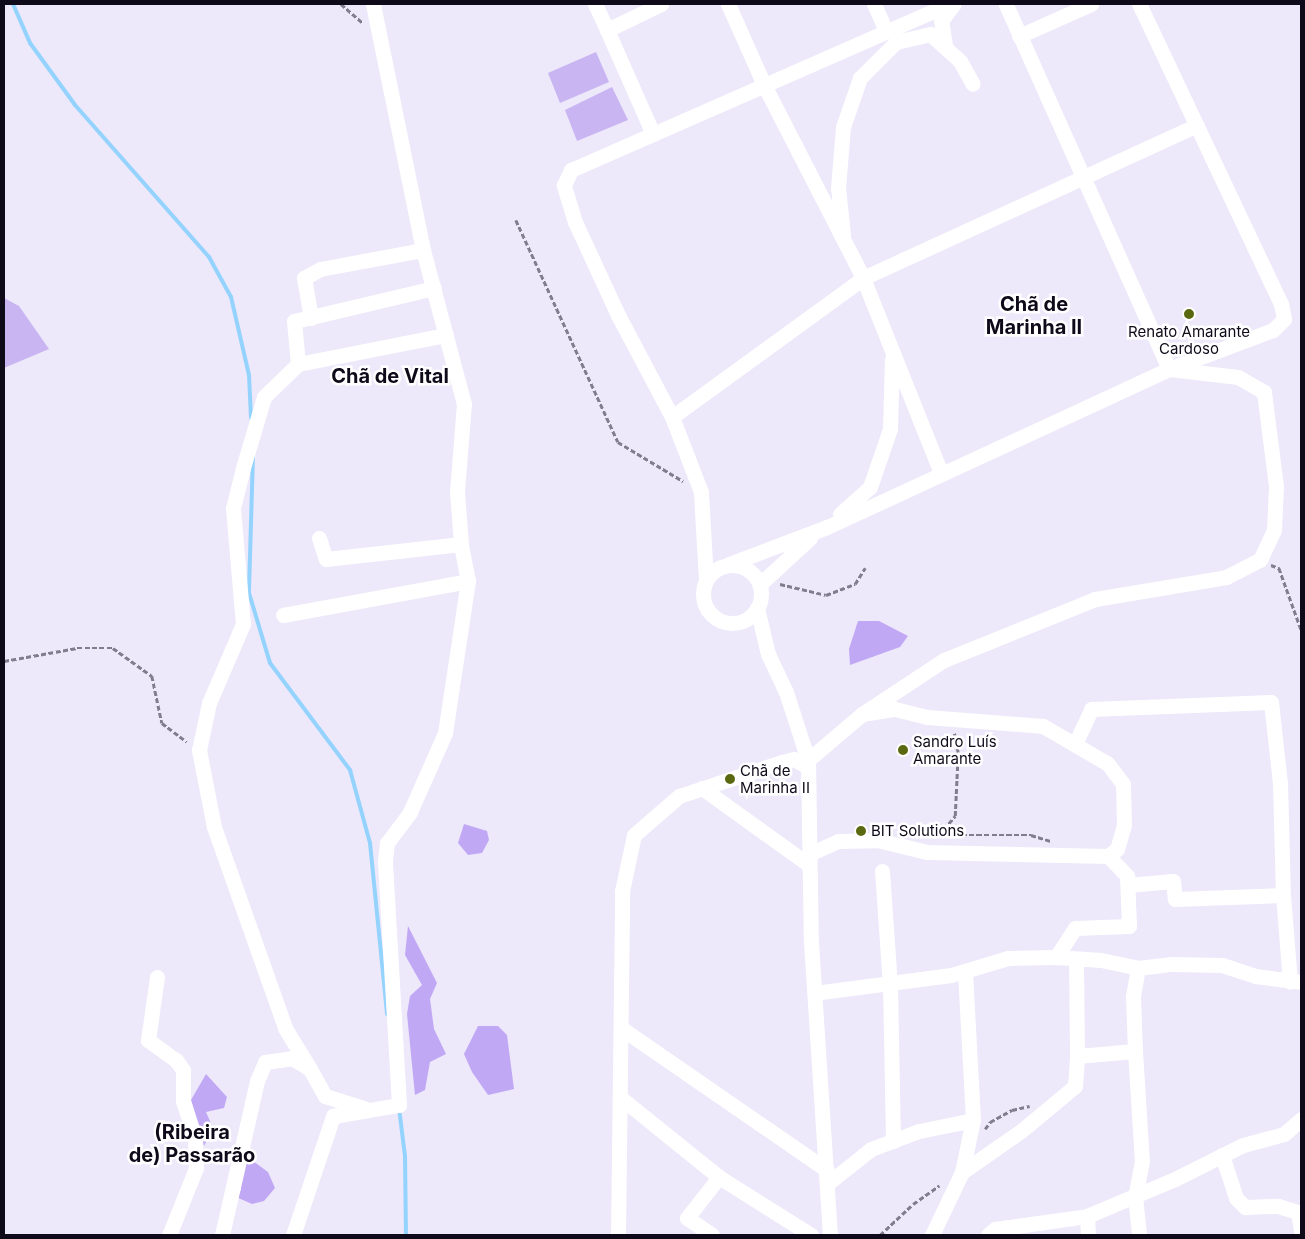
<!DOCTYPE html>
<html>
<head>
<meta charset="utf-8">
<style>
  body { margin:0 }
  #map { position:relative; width:1305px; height:1239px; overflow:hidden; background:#ede8fa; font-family:Inter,sans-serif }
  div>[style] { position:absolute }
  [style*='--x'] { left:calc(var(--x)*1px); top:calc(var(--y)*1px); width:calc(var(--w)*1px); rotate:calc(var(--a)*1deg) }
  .green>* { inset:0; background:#c8b5f1 }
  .forest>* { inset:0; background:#c1a8f5 }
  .stream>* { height:4px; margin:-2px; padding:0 2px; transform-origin:2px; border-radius:2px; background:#94d3fe }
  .path>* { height:2.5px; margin-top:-1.25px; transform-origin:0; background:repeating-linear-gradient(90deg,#827d8e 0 5px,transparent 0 7.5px) }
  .minor>* { height:15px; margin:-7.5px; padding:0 7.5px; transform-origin:7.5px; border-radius:7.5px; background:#fff }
  .minor>.ring { margin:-7.5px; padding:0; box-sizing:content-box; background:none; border:15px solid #fff; border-radius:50% }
  .dots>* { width:14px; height:14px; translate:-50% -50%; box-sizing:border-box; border:2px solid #fff; border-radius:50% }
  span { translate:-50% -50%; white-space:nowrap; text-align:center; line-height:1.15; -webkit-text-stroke:5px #fff; paint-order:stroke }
  .poi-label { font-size:15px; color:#0f0a19 }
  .left { translate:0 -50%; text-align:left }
  .district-label { font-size:20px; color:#0f0a19; font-weight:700 }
  .frame { position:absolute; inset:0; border:5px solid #0f0a19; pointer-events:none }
</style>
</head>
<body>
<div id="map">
  <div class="green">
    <i style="clip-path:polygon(596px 52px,609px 82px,560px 103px,548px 73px)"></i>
    <i style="clip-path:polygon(612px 87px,628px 120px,577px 141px,565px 110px)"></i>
    <i style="clip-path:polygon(4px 298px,19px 306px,49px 349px,4px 368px)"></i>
  </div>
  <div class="forest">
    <i style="clip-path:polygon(858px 621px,879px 621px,908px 636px,900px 647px,850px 665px,849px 649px)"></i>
    <i style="clip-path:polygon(464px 824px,487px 831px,489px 840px,482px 853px,468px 855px,458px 843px)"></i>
    <i style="clip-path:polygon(408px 926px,437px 983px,430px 999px,434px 1029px,446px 1054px,430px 1062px,425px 1090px,415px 1095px,407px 1014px,410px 996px,422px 985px,405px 955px)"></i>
    <i style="clip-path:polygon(478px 1026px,498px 1026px,507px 1035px,514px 1089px,488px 1095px,472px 1072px,464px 1054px)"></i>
    <i style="clip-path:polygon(206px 1074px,227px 1097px,224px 1108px,206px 1112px,213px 1128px,204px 1146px,191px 1100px)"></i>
    <i style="clip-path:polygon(249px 1158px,268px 1172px,275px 1188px,264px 1201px,252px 1204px,236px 1197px,241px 1190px,239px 1172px)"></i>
  </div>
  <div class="stream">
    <i style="--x:13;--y:4;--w:43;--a:66.4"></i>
    <i style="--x:30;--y:43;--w:77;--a:54"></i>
    <i style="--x:75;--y:105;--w:203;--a:48.6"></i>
    <i style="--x:209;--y:257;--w:46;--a:61.2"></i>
    <i style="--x:231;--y:297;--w:80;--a:77"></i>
    <i style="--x:249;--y:375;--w:43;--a:87.3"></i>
    <i style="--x:253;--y:455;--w:138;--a:91.7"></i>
    <i style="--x:249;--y:593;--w:73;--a:73.3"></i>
    <i style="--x:270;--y:663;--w:134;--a:53.2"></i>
    <i style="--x:350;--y:770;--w:76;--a:74.7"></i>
    <i style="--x:370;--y:843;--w:172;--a:84.3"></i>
    <i style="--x:399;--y:1108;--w:48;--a:82.9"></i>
    <i style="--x:405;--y:1156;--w:79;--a:89.3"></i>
  </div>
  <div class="path">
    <i style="--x:341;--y:4;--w:29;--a:41"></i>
    <i style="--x:516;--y:220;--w:244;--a:65.3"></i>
    <i style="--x:618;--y:442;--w:76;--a:31"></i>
    <i style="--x:1271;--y:565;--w:9;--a:21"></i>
    <i style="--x:1279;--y:568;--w:65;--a:70.2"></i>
    <i style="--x:780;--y:584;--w:47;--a:13.4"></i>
    <i style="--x:826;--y:595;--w:31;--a:-21"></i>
    <i style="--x:855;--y:584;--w:19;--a:-58"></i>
    <i style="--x:4;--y:661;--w:74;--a:-10.1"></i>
    <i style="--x:77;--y:648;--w:36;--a:0"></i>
    <i style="--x:113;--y:648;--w:48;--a:35.7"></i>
    <i style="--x:152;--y:676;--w:48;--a:78"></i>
    <i style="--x:162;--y:723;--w:31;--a:37"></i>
    <i style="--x:939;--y:835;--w:92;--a:0"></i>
    <i style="--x:1031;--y:835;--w:21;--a:17"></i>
    <i style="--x:923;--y:836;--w:16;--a:-4"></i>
    <i style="--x:939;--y:835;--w:25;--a:-50"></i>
    <i style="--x:955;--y:816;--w:63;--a:-87.3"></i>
    <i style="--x:958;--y:753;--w:20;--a:-101"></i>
    <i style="--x:985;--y:1129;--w:9;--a:-54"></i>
    <i style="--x:990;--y:1122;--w:25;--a:-29"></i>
    <i style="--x:1012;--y:1110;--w:18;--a:-13"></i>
    <i style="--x:880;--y:1235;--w:45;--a:-43.2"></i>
    <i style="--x:913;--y:1204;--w:32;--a:-35"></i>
  </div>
  <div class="minor">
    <i style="--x:595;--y:4;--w:29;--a:65"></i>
    <i style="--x:607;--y:30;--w:60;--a:-25.7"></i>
    <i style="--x:728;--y:4;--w:89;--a:66"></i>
    <i style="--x:764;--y:85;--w:217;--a:62.8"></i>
    <i style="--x:863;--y:278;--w:210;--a:68.2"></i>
    <i style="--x:874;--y:4;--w:30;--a:66"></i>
    <i style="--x:607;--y:30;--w:114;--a:66.1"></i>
    <i style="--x:1019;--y:36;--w:79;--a:-24"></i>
    <i style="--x:945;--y:45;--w:24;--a:-99"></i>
    <i style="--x:941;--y:21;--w:21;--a:-53"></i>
    <i style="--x:843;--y:234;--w:46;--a:-96.2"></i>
    <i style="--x:838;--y:188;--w:61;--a:-85.3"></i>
    <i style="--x:843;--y:127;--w:52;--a:-70.9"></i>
    <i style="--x:860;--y:78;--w:51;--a:-45"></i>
    <i style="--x:896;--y:42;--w:35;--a:-13"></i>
    <i style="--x:930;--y:34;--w:40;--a:42"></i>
    <i style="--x:960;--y:61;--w:26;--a:61"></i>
    <i style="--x:434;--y:288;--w:144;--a:166.7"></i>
    <i style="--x:294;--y:321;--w:43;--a:84.7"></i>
    <i style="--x:298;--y:364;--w:151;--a:-11.1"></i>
    <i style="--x:311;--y:318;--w:41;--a:-99.9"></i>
    <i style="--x:304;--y:278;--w:18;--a:-29"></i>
    <i style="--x:320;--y:269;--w:105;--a:-10.5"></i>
    <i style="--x:298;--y:364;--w:47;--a:135.9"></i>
    <i style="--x:264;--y:397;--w:74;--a:106.5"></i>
    <i style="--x:243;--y:468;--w:41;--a:104"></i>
    <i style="--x:233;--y:508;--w:116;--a:85.1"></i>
    <i style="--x:243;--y:624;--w:86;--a:113.3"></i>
    <i style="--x:209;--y:703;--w:48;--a:102"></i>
    <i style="--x:199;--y:750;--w:78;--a:79"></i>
    <i style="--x:214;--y:827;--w:213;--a:70.5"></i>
    <i style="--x:285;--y:1028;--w:48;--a:58.6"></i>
    <i style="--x:672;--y:417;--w:236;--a:-36"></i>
    <i style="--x:863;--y:278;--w:367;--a:-24.6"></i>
    <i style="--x:840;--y:514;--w:40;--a:-42"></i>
    <i style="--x:870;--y:487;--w:61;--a:-71"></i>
    <i style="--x:890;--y:429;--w:70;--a:-88.4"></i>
    <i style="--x:319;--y:538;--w:22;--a:72"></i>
    <i style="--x:326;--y:559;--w:136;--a:-6.3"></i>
    <i style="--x:729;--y:564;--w:105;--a:-20.7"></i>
    <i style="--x:827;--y:527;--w:377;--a:-24.8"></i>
    <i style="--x:1169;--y:369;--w:111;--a:-20.6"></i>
    <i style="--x:1273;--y:330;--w:16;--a:-45"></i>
    <i style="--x:1284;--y:319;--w:15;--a:-101"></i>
    <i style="--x:1281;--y:304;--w:332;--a:-115.3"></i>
    <i class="ring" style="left:703px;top:565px;width:43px;height:43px"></i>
    <i style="--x:706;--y:580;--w:88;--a:-93.3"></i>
    <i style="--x:701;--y:492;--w:80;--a:-111.1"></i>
    <i style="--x:672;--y:417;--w:115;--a:-117.9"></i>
    <i style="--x:618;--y:315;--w:102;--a:-114.8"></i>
    <i style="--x:575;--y:222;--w:39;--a:-107"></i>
    <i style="--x:564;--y:185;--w:17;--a:-65"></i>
    <i style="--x:571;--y:170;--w:414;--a:-23.7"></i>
    <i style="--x:760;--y:584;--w:68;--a:-42.6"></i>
    <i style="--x:757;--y:608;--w:47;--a:76.6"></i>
    <i style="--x:768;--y:654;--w:42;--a:64.7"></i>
    <i style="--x:786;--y:692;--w:71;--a:72.1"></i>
    <i style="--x:808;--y:760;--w:182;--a:89.1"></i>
    <i style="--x:811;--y:942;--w:294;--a:86.3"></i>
    <i style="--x:283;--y:615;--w:188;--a:-10.4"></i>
    <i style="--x:862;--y:714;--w:98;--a:-33.4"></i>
    <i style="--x:944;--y:660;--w:163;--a:-22"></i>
    <i style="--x:1095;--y:599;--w:133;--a:-9.5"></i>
    <i style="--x:1226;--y:577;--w:38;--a:-27"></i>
    <i style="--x:1260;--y:560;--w:33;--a:-65"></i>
    <i style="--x:1274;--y:530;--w:44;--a:-87.4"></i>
    <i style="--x:1276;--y:486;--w:95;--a:-97.3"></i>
    <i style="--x:1264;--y:392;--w:30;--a:-150"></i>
    <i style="--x:1238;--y:377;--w:69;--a:-173.4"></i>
    <i style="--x:1169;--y:369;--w:400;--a:-114.1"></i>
    <i style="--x:1075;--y:744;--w:38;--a:-65"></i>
    <i style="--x:1091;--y:709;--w:180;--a:-2.2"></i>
    <i style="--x:1271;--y:702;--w:81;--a:83.7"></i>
    <i style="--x:1280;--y:783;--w:112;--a:88.5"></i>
    <i style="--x:808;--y:760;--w:71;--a:-40.4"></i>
    <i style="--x:862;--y:714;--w:33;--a:-9"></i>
    <i style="--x:895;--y:709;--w:33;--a:14"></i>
    <i style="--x:927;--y:717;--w:116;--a:4.4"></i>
    <i style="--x:1043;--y:726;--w:75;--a:30.3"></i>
    <i style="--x:1108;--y:764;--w:25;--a:53"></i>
    <i style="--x:1123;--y:784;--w:41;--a:88.6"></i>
    <i style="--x:1124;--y:825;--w:25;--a:106"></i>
    <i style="--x:1117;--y:849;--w:11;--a:142"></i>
    <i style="--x:702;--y:788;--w:132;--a:35.7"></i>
    <i style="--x:809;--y:854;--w:32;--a:-24"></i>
    <i style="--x:838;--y:841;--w:39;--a:-1"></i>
    <i style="--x:877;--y:840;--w:51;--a:13.5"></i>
    <i style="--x:927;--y:852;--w:181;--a:1.3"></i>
    <i style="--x:1108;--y:856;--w:28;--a:46"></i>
    <i style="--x:1127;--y:876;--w:50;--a:87.7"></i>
    <i style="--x:1129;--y:926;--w:54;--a:177.9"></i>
    <i style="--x:1075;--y:928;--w:35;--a:123"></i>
    <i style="--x:1056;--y:957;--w:48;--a:178.8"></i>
    <i style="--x:1008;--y:958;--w:59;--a:163.4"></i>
    <i style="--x:951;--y:975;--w:137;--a:172.5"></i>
    <i style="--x:882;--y:871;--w:113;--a:86"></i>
    <i style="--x:890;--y:984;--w:157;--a:88.9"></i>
    <i style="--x:1128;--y:885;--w:45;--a:-5.1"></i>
    <i style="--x:1173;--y:881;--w:18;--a:84"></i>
    <i style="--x:1175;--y:899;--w:108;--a:-2.1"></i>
    <i style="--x:1283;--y:895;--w:87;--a:85.4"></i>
    <i style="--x:1056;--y:957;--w:45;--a:3.8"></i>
    <i style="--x:1101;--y:960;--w:38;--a:12"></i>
    <i style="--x:1138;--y:968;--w:34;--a:-7"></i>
    <i style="--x:1172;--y:964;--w:50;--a:1.1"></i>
    <i style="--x:1222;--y:965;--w:35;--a:18"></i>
    <i style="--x:1255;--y:976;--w:46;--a:7.4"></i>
    <i style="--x:1076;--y:959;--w:97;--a:89.4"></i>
    <i style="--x:157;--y:977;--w:64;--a:98.1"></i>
    <i style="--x:148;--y:1040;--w:34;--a:36"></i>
    <i style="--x:176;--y:1060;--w:12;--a:55"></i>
    <i style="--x:183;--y:1070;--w:31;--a:90"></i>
    <i style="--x:183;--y:1101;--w:40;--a:72"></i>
    <i style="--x:195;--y:1139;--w:29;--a:88"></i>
    <i style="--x:196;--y:1168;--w:72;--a:111.9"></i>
    <i style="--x:621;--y:1028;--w:250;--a:34.6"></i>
    <i style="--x:1135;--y:1051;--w:110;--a:86.4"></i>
    <i style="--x:1142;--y:1161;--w:36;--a:101"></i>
    <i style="--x:1135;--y:1196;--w:39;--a:84"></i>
    <i style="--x:621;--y:1098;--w:126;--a:38.9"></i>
    <i style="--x:719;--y:1177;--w:52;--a:128"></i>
    <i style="--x:687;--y:1218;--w:30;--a:34"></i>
    <i style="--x:1222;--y:1155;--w:45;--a:72"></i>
    <i style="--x:1236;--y:1198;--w:13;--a:45"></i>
    <i style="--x:1245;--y:1207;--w:33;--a:-2"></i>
    <i style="--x:1278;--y:1206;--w:21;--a:17"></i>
    <i style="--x:1298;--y:1212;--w:18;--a:81"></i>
    <i style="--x:962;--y:1172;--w:72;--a:-34.8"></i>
    <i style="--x:1021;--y:1131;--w:70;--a:-39.8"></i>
    <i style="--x:1075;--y:1086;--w:30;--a:-86"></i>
    <i style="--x:1077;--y:1056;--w:58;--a:-4.9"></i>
    <i style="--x:1135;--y:1051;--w:55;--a:-92.1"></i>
    <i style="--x:1133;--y:996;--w:28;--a:-80"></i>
    <i style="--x:719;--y:1177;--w:109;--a:32.2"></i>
    <i style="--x:827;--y:1184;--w:56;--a:-38.5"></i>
    <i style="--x:871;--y:1149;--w:51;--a:-20.6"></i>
    <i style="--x:919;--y:1131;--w:55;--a:-11.5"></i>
    <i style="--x:1087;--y:1216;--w:19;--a:87"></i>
    <i style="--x:222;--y:1235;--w:158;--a:-77.2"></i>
    <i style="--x:257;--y:1081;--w:21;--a:-67"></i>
    <i style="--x:265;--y:1062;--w:27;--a:-8"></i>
    <i style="--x:292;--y:1058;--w:21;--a:31"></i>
    <i style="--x:310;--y:1069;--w:31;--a:61"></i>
    <i style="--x:325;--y:1096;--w:41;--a:17.1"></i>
    <i style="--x:293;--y:1235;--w:126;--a:-71.4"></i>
    <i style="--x:333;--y:1116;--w:67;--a:-9.5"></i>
    <i style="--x:399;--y:1105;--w:244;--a:-93.3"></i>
    <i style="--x:385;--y:861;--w:18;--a:-84"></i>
    <i style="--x:387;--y:843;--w:39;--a:-53"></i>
    <i style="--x:410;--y:812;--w:86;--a:-66.1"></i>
    <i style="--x:445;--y:733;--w:154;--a:-81.4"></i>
    <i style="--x:468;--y:581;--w:38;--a:-101"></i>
    <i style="--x:461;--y:544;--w:52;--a:-94.4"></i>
    <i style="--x:457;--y:492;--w:88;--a:-85.5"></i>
    <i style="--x:464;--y:404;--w:159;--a:-104.9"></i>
    <i style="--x:423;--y:250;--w:251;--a:-101.5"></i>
    <i style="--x:618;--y:1235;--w:344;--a:-89.3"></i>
    <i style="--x:622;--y:891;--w:57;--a:-77.9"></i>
    <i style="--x:634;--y:835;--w:60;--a:-40.9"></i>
    <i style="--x:679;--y:796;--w:108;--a:-18.3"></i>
    <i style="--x:782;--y:762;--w:12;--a:-14"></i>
    <i style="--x:794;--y:759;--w:16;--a:30"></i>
    <i style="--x:932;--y:1235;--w:70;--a:-64.5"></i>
    <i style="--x:962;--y:1172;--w:53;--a:-78.1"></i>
    <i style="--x:973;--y:1120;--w:149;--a:-93.1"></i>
    <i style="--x:988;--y:1235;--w:9;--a:-41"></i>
    <i style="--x:995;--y:1229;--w:93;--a:-8"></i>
    <i style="--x:1087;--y:1216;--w:95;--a:-22.8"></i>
    <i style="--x:1175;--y:1179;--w:76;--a:-26.6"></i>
    <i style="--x:1243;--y:1145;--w:42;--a:-15"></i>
    <i style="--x:1284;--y:1134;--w:23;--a:-41"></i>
  </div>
  <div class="dots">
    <i style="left:1189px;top:314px;background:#5a6810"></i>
    <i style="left:903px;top:750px;background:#5a6810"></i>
    <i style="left:730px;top:779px;background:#5a6810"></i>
    <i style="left:861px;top:831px;background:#5a6810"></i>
  </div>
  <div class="poi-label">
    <span style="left:1189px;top:340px">Renato Amarante<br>Cardoso</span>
    <span class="left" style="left:913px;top:750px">Sandro Luís<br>Amarante</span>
    <span class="left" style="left:740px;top:779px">Chã de<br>Marinha II</span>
    <span class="left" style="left:871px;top:831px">BIT Solutions</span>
  </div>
  <div class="district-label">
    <span style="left:1034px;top:316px">Chã de<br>Marinha II</span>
    <span style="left:390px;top:376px">Chã de Vital</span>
    <span style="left:192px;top:1144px">(Ribeira<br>de) Passarão</span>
  </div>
  <div class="frame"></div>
</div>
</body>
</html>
